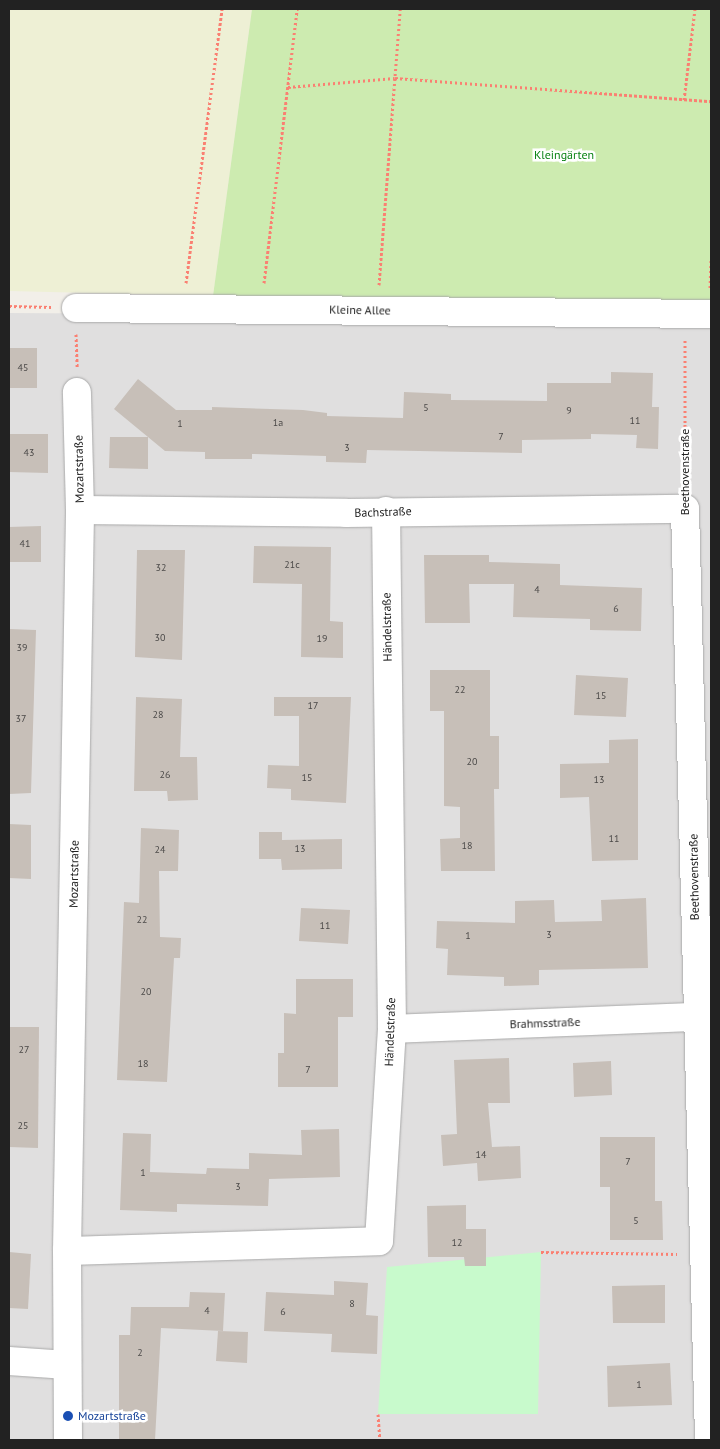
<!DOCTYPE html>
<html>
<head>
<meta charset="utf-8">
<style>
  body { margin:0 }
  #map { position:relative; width:720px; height:1449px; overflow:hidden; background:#f2efe9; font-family:"PT Sans",sans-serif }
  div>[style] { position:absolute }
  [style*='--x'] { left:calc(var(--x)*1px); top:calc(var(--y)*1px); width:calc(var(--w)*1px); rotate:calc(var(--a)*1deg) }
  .residential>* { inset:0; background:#e0dfdf }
  .farmland>* { inset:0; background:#eef0d5 }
  .grass>* { inset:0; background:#cdebb0 }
  .park>* { inset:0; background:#c8facc }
  .building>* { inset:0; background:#c7bfb8 }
  .path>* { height:3px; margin-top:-1.5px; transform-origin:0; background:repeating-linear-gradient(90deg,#fa8072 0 2.5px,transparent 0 5px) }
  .roads { filter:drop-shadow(0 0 1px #a9a9a9) drop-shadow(0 0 1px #a9a9a9) }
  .street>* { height:28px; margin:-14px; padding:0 14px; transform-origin:14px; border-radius:14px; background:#fff }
  .dots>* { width:14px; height:14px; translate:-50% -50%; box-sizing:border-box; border:2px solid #fff; border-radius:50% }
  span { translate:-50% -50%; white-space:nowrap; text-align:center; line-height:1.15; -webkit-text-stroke:5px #fff; paint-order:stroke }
  .number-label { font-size:10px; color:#4b4948 }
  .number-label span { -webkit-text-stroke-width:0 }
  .park-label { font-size:12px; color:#0c8416 }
  .street-label { font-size:12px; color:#222 }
  .transit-label { font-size:12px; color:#164399 }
  .left { translate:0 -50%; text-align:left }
  .frame { position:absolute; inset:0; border:10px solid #222; pointer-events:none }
</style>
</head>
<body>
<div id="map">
  <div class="residential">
    <i style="clip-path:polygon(9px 313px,711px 317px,711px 1440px,9px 1440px)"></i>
  </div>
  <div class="farmland">
    <i style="clip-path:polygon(9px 9px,252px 9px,213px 296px,9px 291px)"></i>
  </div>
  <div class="grass">
    <i style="clip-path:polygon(252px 9px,711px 9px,711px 303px,213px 296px)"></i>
  </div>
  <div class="park">
    <i style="clip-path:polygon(541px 1252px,538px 1414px,378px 1414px,387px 1267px)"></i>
  </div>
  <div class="building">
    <i style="clip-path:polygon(9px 348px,37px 348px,37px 388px,9px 388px)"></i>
    <i style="clip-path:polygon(611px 372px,653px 373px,652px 407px,659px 407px,658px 449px,636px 448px,637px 435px,591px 434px,591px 439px,522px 440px,522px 453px,367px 450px,366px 463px,326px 462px,326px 456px,252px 454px,252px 459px,205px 459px,205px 452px,165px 451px,114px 409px,138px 379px,176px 410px,212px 410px,212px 407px,303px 410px,327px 413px,327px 416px,403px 418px,404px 392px,451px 394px,451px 400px,547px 401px,547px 383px,611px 383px)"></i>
    <i style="clip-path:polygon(9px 434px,48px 434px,48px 473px,9px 472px)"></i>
    <i style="clip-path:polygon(110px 437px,148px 437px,148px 469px,109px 468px)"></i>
    <i style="clip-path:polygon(41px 526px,41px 562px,9px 562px,9px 527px)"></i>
    <i style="clip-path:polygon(254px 546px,331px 547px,330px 621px,343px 622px,343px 658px,301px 657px,302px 584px,253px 583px)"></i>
    <i style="clip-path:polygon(137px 550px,185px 550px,182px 660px,135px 657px)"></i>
    <i style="clip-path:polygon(424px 555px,489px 555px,489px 562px,560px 564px,560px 585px,642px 588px,641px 631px,590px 630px,590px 619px,513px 617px,514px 584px,469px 584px,470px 623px,425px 623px)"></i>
    <i style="clip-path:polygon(9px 629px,36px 630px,31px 793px,9px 794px)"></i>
    <i style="clip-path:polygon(430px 670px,490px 670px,490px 736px,499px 736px,499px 789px,494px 789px,495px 871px,441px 871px,440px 839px,460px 838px,460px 807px,444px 806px,444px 711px,430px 711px)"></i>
    <i style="clip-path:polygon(576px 675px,628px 678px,626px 717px,574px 715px)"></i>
    <i style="clip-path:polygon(136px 697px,182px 699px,180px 757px,197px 757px,198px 800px,168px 801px,167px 791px,134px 791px)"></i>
    <i style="clip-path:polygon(274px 697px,351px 697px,346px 803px,291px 800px,291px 789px,267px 788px,268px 765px,299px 766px,299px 716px,274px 716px)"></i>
    <i style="clip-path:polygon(638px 739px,638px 860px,592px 861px,589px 797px,560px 798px,560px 764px,609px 763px,609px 740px)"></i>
    <i style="clip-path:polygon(9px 824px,31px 825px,31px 879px,9px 878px)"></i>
    <i style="clip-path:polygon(141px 828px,179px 830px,178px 871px,159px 871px,160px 937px,181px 938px,180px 958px,174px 958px,167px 1082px,117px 1080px,124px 902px,139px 903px)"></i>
    <i style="clip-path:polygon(259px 832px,282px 832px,282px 840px,342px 839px,342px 869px,282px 870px,281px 859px,259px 859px)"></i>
    <i style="clip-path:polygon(646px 898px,648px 968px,539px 970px,539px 985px,504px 986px,504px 977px,447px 975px,448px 949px,436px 948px,437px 921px,515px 923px,515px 901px,554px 900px,555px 922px,602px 921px,601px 900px)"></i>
    <i style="clip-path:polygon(301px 908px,350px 910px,348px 944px,299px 941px)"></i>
    <i style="clip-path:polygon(296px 979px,353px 979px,353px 1017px,338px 1017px,338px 1087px,278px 1087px,278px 1053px,284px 1053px,284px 1013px,296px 1014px)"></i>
    <i style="clip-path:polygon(9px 1027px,39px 1027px,38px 1148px,9px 1147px)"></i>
    <i style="clip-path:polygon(509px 1058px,510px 1103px,488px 1103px,492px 1147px,520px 1146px,521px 1178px,478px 1181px,477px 1163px,443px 1166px,441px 1135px,457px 1134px,454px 1060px)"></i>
    <i style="clip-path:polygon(611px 1061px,612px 1095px,574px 1097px,573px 1063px)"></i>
    <i style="clip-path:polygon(339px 1129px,340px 1177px,269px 1179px,268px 1206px,177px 1204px,177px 1212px,120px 1210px,123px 1133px,151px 1134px,150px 1172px,206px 1174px,207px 1168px,249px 1169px,249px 1153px,302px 1155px,301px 1130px)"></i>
    <i style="clip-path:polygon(600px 1137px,655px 1137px,655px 1201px,662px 1201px,663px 1240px,610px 1240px,610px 1187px,600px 1187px)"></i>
    <i style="clip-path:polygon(466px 1205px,466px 1229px,486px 1229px,486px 1266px,465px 1266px,464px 1257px,428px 1257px,427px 1206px)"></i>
    <i style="clip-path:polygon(9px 1252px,31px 1254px,28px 1309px,9px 1308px)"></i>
    <i style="clip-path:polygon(334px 1281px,368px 1283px,366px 1315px,378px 1316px,377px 1354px,331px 1352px,332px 1334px,264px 1331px,266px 1292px,334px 1295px)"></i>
    <i style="clip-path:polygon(665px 1285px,665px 1323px,613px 1323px,612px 1286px)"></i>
    <i style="clip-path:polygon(190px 1292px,225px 1293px,223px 1331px,161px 1328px,155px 1440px,119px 1440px,119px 1335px,130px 1335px,131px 1307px,189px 1307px)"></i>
    <i style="clip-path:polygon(218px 1331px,248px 1332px,247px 1363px,216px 1361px)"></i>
    <i style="clip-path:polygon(670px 1363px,672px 1405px,608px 1407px,607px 1366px)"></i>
  </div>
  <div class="path">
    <i style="--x:288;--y:87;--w:107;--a:-4.8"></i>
    <i style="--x:395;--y:78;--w:317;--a:4.2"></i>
    <i style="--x:684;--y:100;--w:92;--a:-83.1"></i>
    <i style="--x:186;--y:283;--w:276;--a:-82.5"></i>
    <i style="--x:264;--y:283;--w:276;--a:-83.1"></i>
    <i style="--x:379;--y:285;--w:277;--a:-85.6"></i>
    <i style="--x:710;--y:288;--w:29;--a:-88"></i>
    <i style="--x:9;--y:306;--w:42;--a:1.4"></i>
    <i style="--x:76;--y:334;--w:34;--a:88"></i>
    <i style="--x:685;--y:340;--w:144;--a:90"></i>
    <i style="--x:541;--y:1252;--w:136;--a:0.8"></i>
    <i style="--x:378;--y:1414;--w:26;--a:86"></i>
  </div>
  <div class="roads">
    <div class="street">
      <i style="--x:76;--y:308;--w:635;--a:0.54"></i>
      <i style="--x:80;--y:510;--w:266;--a:0.6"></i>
      <i style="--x:346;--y:513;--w:339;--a:-0.7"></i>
      <i style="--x:685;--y:509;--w:931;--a:88.52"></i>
      <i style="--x:392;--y:1029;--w:305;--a:-2.3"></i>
      <i style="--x:67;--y:1251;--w:312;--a:-1.8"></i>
      <i style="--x:379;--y:1241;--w:212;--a:-86.5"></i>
      <i style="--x:392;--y:1029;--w:518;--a:-90.66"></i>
      <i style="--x:9;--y:1361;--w:58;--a:3.9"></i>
      <i style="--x:68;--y:1440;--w:189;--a:-90.3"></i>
      <i style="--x:67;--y:1251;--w:741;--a:-88.99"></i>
      <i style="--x:80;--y:510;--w:118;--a:-91.5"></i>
    </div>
  </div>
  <div class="dots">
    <i style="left:68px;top:1416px;background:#1a4fb4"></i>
  </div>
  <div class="number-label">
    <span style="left:23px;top:368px">45</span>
    <span style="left:426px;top:408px">5</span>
    <span style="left:569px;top:411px">9</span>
    <span style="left:635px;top:421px">11</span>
    <span style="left:278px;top:423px">1a</span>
    <span style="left:180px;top:424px">1</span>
    <span style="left:501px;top:437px">7</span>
    <span style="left:347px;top:448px">3</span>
    <span style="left:29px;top:453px">43</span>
    <span style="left:25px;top:544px">41</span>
    <span style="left:292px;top:565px">21c</span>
    <span style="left:161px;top:568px">32</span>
    <span style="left:537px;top:590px">4</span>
    <span style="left:616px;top:609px">6</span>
    <span style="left:160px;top:638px">30</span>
    <span style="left:322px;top:639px">19</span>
    <span style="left:22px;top:648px">39</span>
    <span style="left:460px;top:690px">22</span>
    <span style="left:601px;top:696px">15</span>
    <span style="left:313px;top:706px">17</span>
    <span style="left:158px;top:715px">28</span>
    <span style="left:21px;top:719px">37</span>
    <span style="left:472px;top:762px">20</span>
    <span style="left:165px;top:775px">26</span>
    <span style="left:307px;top:778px">15</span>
    <span style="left:599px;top:780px">13</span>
    <span style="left:614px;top:839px">11</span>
    <span style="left:467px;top:846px">18</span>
    <span style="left:300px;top:849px">13</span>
    <span style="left:160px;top:850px">24</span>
    <span style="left:142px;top:920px">22</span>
    <span style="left:325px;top:926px">11</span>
    <span style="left:549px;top:935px">3</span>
    <span style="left:468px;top:936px">1</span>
    <span style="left:146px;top:992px">20</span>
    <span style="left:24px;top:1050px">27</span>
    <span style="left:143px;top:1064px">18</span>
    <span style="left:308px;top:1070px">7</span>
    <span style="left:23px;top:1126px">25</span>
    <span style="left:481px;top:1155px">14</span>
    <span style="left:628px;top:1162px">7</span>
    <span style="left:143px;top:1173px">1</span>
    <span style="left:238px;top:1187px">3</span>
    <span style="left:636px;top:1221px">5</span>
    <span style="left:457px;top:1243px">12</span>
    <span style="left:352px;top:1304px">8</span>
    <span style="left:207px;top:1311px">4</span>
    <span style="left:283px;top:1312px">6</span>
    <span style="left:140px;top:1353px">2</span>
    <span style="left:639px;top:1385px">1</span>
  </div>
  <div class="park-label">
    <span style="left:564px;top:155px">Kleingärten</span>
  </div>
  <div class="street-label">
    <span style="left:360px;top:310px;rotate:1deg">Kleine Allee</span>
    <span style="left:79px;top:469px;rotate:-91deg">Mozartstraße</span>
    <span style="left:685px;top:472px;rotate:-90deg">Beethovenstraße</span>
    <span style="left:383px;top:512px;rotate:-2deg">Bachstraße</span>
    <span style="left:387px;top:627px;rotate:-91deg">Händelstraße</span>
    <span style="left:74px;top:874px;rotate:-89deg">Mozartstraße</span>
    <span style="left:694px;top:877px;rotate:-91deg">Beethovenstraße</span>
    <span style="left:545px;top:1023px;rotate:-2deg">Brahmsstraße</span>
    <span style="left:390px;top:1032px;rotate:-88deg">Händelstraße</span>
  </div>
  <div class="transit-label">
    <span class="left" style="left:78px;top:1416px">Mozartstraße</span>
  </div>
  <div class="frame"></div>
</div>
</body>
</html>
